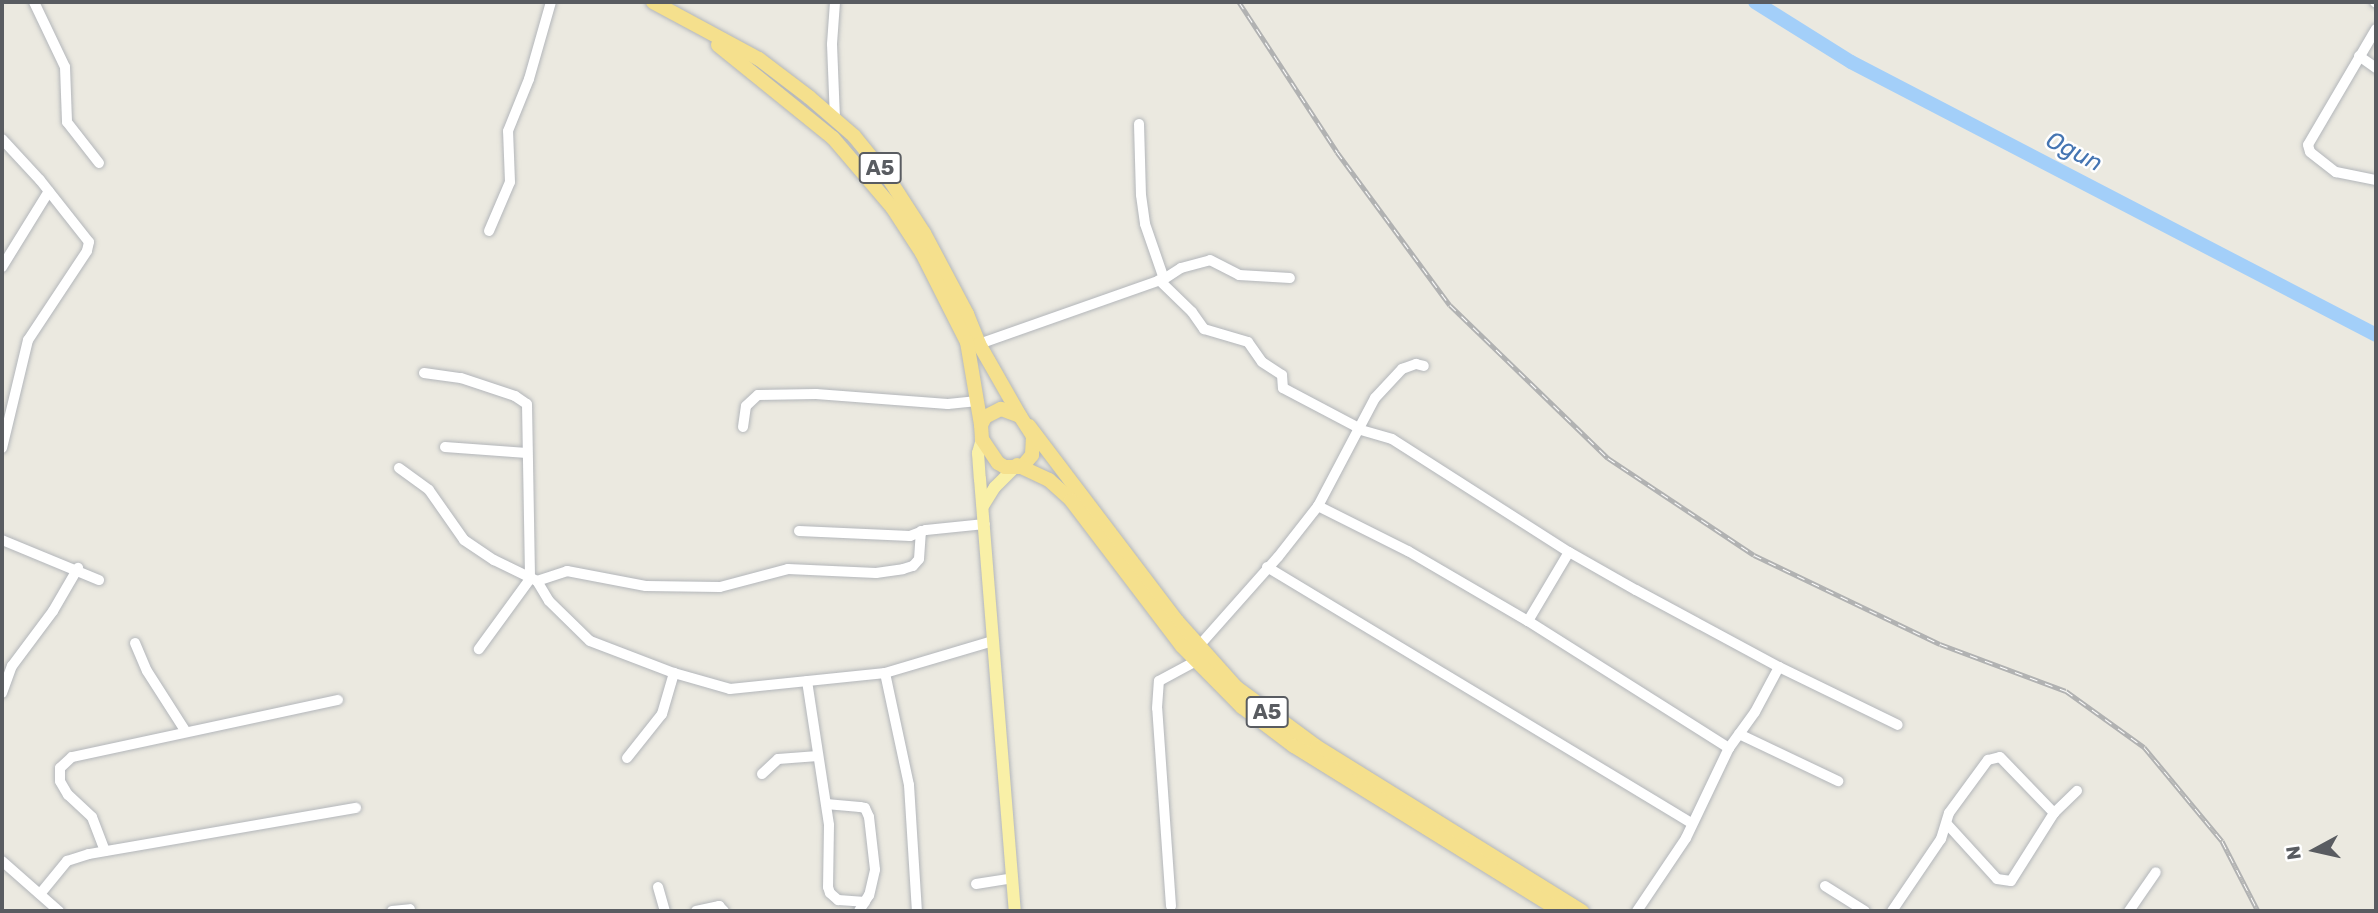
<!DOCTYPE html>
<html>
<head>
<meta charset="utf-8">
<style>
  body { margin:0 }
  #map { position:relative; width:2378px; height:913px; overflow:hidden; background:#ebe9e0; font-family:Rubik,sans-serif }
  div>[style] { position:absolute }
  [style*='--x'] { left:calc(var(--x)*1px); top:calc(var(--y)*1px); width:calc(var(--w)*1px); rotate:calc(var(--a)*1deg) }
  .river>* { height:14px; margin:-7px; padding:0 7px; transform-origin:7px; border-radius:7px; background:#a3cff9 }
  .roads { filter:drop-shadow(0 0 2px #b3b6ba) drop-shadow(0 0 2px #b3b6ba) }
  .minor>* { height:10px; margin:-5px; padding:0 5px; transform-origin:5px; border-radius:5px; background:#fff }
  .major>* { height:12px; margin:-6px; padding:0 6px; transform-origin:6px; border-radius:6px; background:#f9f0a7 }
  .highway>* { height:14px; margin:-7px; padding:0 7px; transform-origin:7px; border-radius:7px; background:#f5e08d }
  .rail>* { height:5px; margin-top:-2.5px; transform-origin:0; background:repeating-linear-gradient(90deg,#fff 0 8px,#b1b2b2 0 16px); box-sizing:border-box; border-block:2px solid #b1b2b2 }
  span { translate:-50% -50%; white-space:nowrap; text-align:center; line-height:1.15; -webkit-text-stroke:5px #fff; paint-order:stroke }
  .shield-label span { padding:2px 5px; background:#fff; border:2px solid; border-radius:5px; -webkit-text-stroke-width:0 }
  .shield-label { font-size:21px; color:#595c61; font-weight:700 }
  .water-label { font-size:24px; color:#4575b2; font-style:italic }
  .frame { position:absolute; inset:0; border:4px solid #595c61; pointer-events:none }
  .north { position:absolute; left:2280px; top:815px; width:70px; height:70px; -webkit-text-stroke:5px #fff; paint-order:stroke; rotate:262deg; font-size:19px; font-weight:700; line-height:28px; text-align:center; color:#595c61 }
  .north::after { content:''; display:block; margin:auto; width:24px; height:32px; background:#595c61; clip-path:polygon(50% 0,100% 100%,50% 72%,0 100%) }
</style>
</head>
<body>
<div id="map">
  <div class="river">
    <i style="--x:1755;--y:2;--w:113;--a:32"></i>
    <i style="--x:1851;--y:62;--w:592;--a:27.47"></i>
  </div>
  <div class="roads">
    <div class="minor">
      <i style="--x:34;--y:2;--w:72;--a:64.5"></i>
      <i style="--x:65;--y:67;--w:55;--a:87.9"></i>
      <i style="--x:67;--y:122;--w:52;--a:52"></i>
      <i style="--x:2375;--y:2;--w:1;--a:45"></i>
      <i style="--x:2376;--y:29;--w:134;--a:120.4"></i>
      <i style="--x:2308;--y:145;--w:7;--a:74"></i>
      <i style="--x:2310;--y:152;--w:33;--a:38"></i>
      <i style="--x:2336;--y:172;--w:41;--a:11.3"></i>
      <i style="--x:2359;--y:56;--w:21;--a:35"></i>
      <i style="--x:835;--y:119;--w:75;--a:-92.3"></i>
      <i style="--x:832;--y:44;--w:42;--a:-85.9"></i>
      <i style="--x:1139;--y:124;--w:71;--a:88.4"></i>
      <i style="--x:1141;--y:195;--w:29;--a:82"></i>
      <i style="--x:1145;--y:224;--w:58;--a:70.9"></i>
      <i style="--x:2;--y:139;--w:56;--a:47.2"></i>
      <i style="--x:40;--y:180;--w:79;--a:51.7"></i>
      <i style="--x:89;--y:242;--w:9;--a:103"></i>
      <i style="--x:87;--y:251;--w:107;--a:123.5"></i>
      <i style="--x:28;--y:340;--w:111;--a:103.5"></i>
      <i style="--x:489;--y:231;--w:53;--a:-66.8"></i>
      <i style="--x:510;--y:182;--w:51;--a:-92.2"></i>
      <i style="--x:508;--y:131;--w:56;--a:-68"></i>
      <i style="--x:529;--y:79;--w:80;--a:-74.1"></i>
      <i style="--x:2;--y:267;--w:89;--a:-58.3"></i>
      <i style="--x:1159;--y:280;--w:46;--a:44.1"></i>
      <i style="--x:1192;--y:312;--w:21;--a:55"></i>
      <i style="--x:1204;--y:329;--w:46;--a:16.5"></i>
      <i style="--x:1248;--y:342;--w:24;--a:55"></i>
      <i style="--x:1262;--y:362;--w:24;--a:33"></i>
      <i style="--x:1282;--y:375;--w:13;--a:86"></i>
      <i style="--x:1283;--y:388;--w:86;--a:27.8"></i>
      <i style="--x:979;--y:344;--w:196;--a:-19.4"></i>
      <i style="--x:1164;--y:279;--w:20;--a:-33"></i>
      <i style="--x:1181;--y:268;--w:30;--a:-15"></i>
      <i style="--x:1210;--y:260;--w:33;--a:27"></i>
      <i style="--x:1239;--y:275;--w:51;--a:3.4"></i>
      <i style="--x:424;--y:373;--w:37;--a:8"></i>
      <i style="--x:461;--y:378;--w:57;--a:18.4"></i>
      <i style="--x:515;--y:396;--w:14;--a:34"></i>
      <i style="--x:527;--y:404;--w:175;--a:89"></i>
      <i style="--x:530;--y:579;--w:87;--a:126.1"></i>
      <i style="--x:743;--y:427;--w:21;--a:-82"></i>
      <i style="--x:746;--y:406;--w:16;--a:-43"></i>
      <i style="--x:758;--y:395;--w:58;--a:-1"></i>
      <i style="--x:816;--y:394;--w:132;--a:4.3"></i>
      <i style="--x:948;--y:404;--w:27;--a:-6"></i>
      <i style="--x:1361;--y:430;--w:32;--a:16"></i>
      <i style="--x:1392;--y:439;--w:210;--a:32.6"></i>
      <i style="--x:1569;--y:552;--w:77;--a:29.6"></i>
      <i style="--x:1636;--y:590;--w:162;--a:28.3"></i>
      <i style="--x:1779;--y:667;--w:132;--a:26"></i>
      <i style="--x:445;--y:447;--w:82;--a:4.2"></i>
      <i style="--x:399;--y:468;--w:37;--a:36"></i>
      <i style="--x:429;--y:490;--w:61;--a:55"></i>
      <i style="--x:464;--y:540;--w:36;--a:34"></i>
      <i style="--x:494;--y:560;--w:48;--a:26"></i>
      <i style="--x:537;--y:581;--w:32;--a:-18"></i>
      <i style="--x:567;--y:571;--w:80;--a:10.8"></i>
      <i style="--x:646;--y:586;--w:74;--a:0.8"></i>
      <i style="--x:720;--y:587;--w:70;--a:-14.8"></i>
      <i style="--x:788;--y:569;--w:88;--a:2.6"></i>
      <i style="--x:876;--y:573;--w:27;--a:-8"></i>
      <i style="--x:903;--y:569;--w:10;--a:-17"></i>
      <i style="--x:913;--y:566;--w:9;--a:-49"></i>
      <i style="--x:919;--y:559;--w:28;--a:-86"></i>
      <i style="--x:1318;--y:506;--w:101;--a:26.6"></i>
      <i style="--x:1408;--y:551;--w:139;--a:30.3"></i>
      <i style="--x:1528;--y:621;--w:238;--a:32.3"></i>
      <i style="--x:799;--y:531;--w:111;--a:2.6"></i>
      <i style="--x:910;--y:536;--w:17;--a:-21"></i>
      <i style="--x:926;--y:530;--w:59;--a:-5.8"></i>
      <i style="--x:2;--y:540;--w:105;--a:22.4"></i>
      <i style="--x:1267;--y:567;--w:495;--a:31.1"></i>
      <i style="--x:537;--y:581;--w:23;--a:59"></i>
      <i style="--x:549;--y:601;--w:57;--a:44.3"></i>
      <i style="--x:590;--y:641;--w:90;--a:20.9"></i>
      <i style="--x:1528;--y:621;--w:80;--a:-59.3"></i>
      <i style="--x:135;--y:643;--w:30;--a:67"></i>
      <i style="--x:147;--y:671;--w:72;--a:57.4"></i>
      <i style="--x:1198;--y:647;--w:120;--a:-48.4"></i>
      <i style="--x:1278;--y:557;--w:65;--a:-51.9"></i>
      <i style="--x:1318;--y:506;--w:122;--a:-62.2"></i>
      <i style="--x:1375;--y:398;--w:40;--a:-47"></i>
      <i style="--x:1402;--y:369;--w:15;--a:-20"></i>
      <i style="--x:1416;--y:364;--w:8;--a:14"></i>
      <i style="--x:885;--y:673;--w:115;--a:77.9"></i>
      <i style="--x:909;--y:785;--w:126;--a:86.4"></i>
      <i style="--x:807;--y:681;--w:146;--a:81.3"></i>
      <i style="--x:829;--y:825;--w:62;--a:90.9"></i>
      <i style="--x:828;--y:887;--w:6;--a:72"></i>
      <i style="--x:830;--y:893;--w:11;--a:41"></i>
      <i style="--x:838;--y:900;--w:27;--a:4"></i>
      <i style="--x:2;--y:693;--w:29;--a:-70"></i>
      <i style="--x:12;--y:666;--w:69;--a:-53.3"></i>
      <i style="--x:53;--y:611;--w:50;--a:-59.8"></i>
      <i style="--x:1739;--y:734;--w:110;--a:25.4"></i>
      <i style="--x:627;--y:758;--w:56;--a:-51.5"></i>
      <i style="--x:662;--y:714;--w:43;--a:-73.7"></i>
      <i style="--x:674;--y:673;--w:58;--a:15.9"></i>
      <i style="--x:730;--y:689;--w:156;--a:-5.9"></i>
      <i style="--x:885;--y:673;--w:113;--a:-16.5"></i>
      <i style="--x:762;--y:774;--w:22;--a:-43"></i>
      <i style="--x:778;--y:759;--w:40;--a:-4.3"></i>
      <i style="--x:826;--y:804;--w:34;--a:5"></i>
      <i style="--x:860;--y:807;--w:5;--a:11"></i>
      <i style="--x:865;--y:808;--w:10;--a:66"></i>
      <i style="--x:869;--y:817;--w:53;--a:83.5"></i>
      <i style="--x:875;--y:870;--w:26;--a:103"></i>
      <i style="--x:869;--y:895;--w:19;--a:122"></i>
      <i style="--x:1947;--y:824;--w:74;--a:47.7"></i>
      <i style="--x:1997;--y:879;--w:14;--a:8"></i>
      <i style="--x:2011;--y:881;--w:80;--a:-57.7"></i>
      <i style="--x:2054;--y:813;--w:32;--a:-44"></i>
      <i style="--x:105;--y:851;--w:36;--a:-111"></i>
      <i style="--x:92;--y:817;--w:33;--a:-137"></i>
      <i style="--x:68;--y:795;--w:16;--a:-120"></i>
      <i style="--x:60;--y:781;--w:13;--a:-90"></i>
      <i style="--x:60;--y:768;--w:16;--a:-43"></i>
      <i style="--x:72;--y:757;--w:272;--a:-12.1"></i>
      <i style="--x:2;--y:861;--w:76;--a:41.3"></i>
      <i style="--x:976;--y:884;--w:36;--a:-9"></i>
      <i style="--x:1825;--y:886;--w:47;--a:32"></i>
      <i style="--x:658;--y:887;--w:25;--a:74"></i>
      <i style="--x:40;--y:894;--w:43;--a:-50.7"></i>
      <i style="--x:67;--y:861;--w:23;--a:-18"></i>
      <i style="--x:89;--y:854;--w:271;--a:-9.8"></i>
      <i style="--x:1171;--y:906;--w:198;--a:-94"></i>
      <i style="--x:1157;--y:708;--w:27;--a:-86"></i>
      <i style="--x:1159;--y:681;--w:42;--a:-28.4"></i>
      <i style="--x:392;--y:911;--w:18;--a:-6"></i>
      <i style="--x:696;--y:911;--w:24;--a:-12"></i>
      <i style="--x:719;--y:906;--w:7;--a:45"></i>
      <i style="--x:1637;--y:911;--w:88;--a:-56.1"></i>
      <i style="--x:1686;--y:838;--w:100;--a:-64.5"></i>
      <i style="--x:1729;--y:748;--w:44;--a:-54.2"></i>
      <i style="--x:1755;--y:712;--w:51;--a:-61.9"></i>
      <i style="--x:1892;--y:911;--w:87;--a:-55.8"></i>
      <i style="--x:1941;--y:839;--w:27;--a:-73"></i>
      <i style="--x:1949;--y:813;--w:66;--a:-53.7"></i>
      <i style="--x:1988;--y:760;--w:12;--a:-14"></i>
      <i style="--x:2000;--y:757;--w:78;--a:46"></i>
      <i style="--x:2129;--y:911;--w:47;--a:-55.3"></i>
    </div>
    <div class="major">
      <i style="--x:982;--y:439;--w:15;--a:106"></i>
      <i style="--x:978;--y:453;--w:26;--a:86"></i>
      <i style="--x:980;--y:479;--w:433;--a:85.4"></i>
      <i style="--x:983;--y:506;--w:22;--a:-58"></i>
      <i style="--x:995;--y:487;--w:27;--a:-45"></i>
    </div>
    <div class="highway">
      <i style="--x:653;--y:2;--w:120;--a:28.3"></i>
      <i style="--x:759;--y:59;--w:63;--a:37.2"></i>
      <i style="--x:809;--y:97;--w:60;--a:40.9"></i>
      <i style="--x:854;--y:136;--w:55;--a:50.9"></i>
      <i style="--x:889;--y:179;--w:64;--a:57.1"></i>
      <i style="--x:924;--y:233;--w:92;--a:62"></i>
      <i style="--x:967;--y:314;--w:32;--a:68"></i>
      <i style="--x:979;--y:344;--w:83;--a:60.3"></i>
      <i style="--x:718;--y:45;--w:148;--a:39"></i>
      <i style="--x:833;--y:138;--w:91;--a:49.5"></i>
      <i style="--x:892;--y:207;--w:55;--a:56.9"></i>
      <i style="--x:922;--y:253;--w:100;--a:63.2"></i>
      <i style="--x:967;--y:342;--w:84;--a:80.4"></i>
      <i style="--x:1001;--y:409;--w:20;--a:20"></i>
      <i style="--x:1020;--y:416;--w:24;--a:57"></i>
      <i style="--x:1033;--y:436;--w:19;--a:93"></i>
      <i style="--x:1032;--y:455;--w:16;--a:130"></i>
      <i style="--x:1022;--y:467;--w:17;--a:180"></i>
      <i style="--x:1005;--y:467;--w:8;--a:-150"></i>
      <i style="--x:998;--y:463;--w:29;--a:-124"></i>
      <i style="--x:982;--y:439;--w:14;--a:-94"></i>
      <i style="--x:981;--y:425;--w:9;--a:-63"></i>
      <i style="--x:985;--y:417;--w:18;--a:-27"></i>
      <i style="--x:1029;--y:426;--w:245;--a:52.8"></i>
      <i style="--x:1177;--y:621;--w:90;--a:48.2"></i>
      <i style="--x:1237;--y:688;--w:99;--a:36.4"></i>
      <i style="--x:1317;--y:747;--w:312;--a:31.8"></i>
      <i style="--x:1017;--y:465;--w:35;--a:25"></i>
      <i style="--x:1049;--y:480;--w:30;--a:42"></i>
      <i style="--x:1071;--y:500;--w:183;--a:52.8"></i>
      <i style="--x:1182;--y:646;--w:86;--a:45.5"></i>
      <i style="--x:1242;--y:707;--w:65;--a:36.9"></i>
      <i style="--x:1294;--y:746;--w:313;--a:31.8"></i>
    </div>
  </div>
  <div class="rail">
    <i style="--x:1239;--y:2;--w:179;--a:56.8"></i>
    <i style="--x:1337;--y:152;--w:190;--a:53.6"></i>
    <i style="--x:1450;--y:305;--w:220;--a:44.1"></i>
    <i style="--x:1608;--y:458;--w:175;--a:33.6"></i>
    <i style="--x:1754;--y:555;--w:206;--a:25.6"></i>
    <i style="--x:1940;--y:644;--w:134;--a:20.5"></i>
    <i style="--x:2066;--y:691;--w:96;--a:35.7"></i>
    <i style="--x:2144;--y:747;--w:122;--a:50.3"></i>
    <i style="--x:2222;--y:841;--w:79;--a:62.8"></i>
  </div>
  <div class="shield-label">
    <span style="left:880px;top:168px">A5</span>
    <span style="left:1267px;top:712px">A5</span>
  </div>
  <div class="water-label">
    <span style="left:2074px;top:152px;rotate:27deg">Ogun</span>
  </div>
  <div class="frame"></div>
  <div class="north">N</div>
</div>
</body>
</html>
